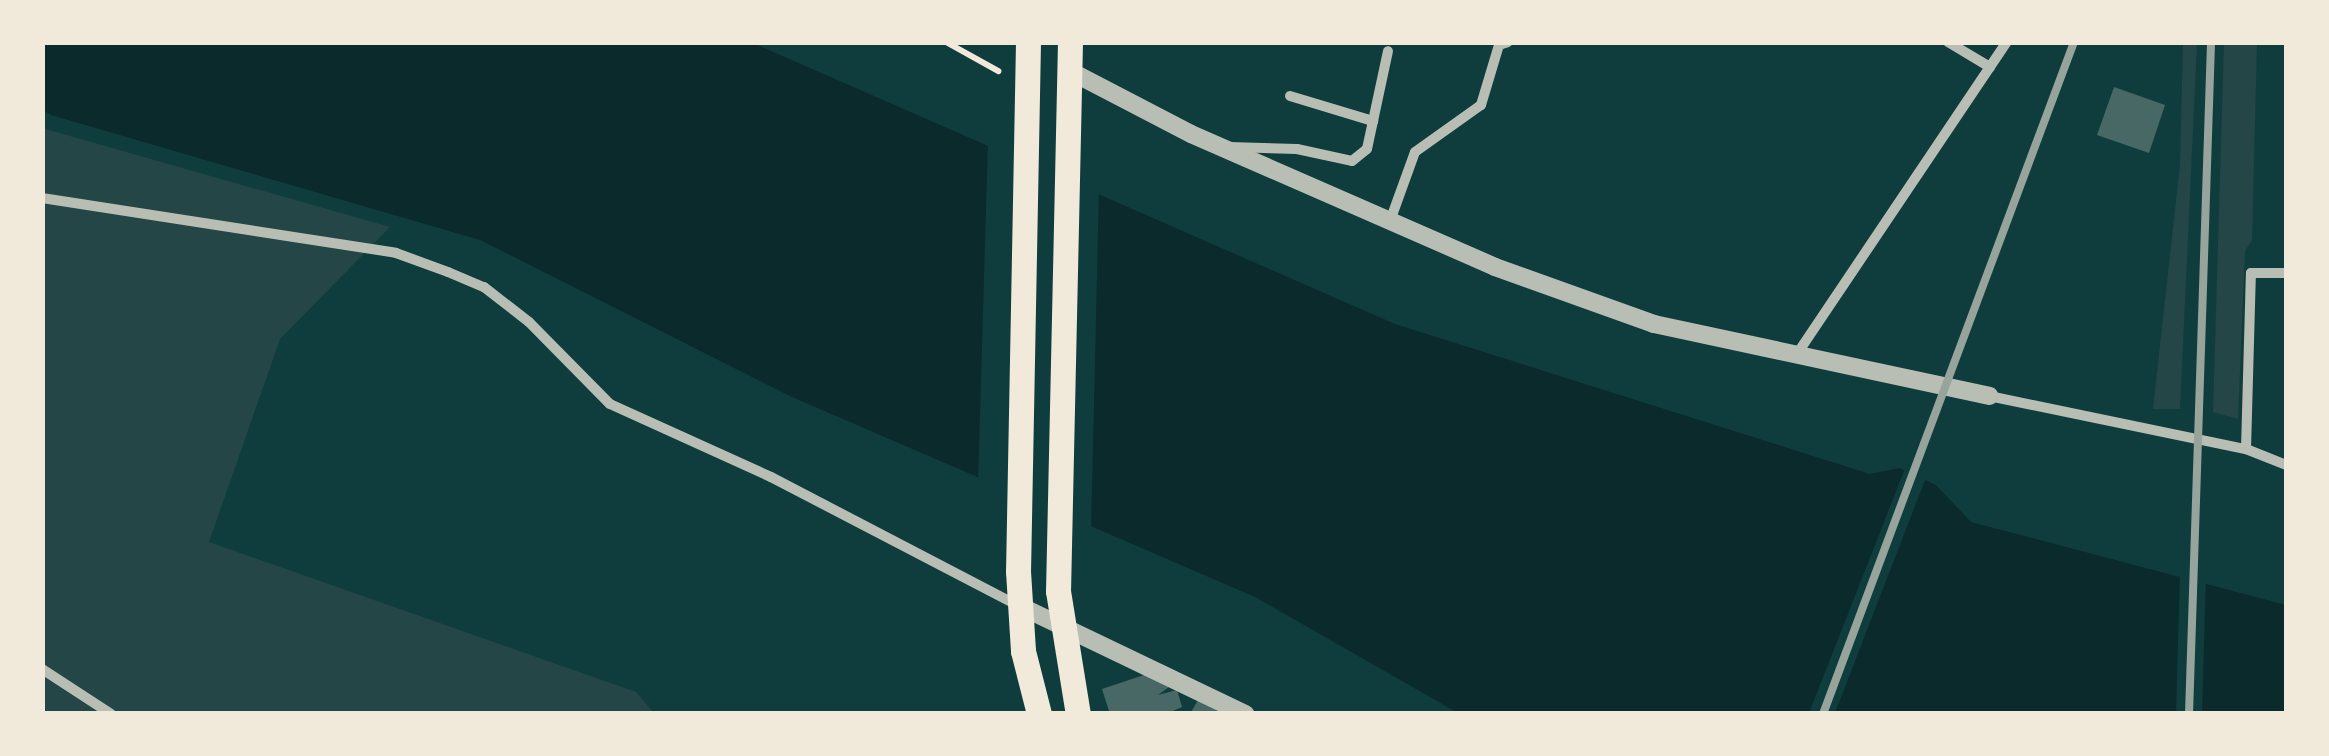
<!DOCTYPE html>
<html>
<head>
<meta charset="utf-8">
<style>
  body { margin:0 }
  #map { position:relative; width:2329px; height:756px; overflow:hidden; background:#0f3d3e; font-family:Mulish,sans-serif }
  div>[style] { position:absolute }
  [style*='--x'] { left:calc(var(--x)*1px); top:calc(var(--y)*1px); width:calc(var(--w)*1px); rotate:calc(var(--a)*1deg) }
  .green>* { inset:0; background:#244646 }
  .water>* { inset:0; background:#0a2a2b }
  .pier>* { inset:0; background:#0f3d3e }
  .building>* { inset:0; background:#486865 }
  .path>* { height:6px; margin:-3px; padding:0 3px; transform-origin:3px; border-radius:3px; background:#f1e9da }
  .minor>* { height:10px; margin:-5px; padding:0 5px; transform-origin:5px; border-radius:5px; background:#b8beb3 }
  .tertiary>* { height:18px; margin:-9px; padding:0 9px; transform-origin:9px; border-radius:9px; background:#b8beb3 }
  .primary>* { height:25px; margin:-12.5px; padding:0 12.5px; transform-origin:12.5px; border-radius:12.5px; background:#f1e9da }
  .rail>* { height:8px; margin:-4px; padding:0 4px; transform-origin:4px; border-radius:4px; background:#97a49c }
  span { translate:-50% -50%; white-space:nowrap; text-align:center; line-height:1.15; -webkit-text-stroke:8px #f1e9da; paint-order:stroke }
  .frame { position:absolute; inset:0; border:45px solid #f1e9da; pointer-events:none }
</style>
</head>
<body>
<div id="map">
  <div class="green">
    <i style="clip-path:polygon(2183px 43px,2197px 43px,2180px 409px,2153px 409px,2180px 165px)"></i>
    <i style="clip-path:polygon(2224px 43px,2257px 43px,2252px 240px,2245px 251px,2238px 419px,2213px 412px)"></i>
    <i style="clip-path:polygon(42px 128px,390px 227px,280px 339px,209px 542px,636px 692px,654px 713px,43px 713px)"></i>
  </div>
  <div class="water">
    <i style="clip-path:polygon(42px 43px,753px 43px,1395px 324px,1870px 474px,1900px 468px,1936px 485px,1971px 522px,2286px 605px,2286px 713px,1458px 713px,1255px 597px,792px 397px,480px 240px,51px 115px,43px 110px)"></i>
  </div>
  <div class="pier">
    <i style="clip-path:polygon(988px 140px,1099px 189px,1091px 532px,978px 483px)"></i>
    <i style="clip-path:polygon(1906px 466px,1927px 475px,1835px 713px,1809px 713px)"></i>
    <i style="clip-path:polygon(2180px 572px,2206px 578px,2202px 713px,2176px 713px)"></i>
  </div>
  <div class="building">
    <i style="clip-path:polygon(2114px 87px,2165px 105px,2149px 153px,2097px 135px)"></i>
    <i style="clip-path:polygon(1147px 674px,1169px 687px,1158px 695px,1177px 690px,1182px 707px,1166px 714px,1110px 714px,1102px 689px)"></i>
    <i style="clip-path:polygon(1198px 700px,1224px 714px,1190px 714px)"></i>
  </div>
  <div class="path">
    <i style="--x:946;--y:42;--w:60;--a:29.1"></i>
  </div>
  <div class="minor">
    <i style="--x:1948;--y:42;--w:49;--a:30.8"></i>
    <i style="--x:1290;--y:96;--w:87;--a:16.8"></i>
    <i style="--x:1229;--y:147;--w:68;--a:1.7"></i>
    <i style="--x:1297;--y:149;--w:56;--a:12.3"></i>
    <i style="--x:1352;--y:161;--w:19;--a:-39"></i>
    <i style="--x:1367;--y:149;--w:100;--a:-77.9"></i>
    <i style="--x:42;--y:198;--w:358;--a:8.8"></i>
    <i style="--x:396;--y:253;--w:55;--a:20.1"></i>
    <i style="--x:448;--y:272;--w:39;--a:23"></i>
    <i style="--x:484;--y:287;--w:57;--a:37.9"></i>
    <i style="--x:529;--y:322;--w:115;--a:45.4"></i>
    <i style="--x:610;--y:404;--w:177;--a:24.4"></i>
    <i style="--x:771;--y:477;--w:277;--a:27.5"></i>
    <i style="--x:1390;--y:221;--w:73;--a:-70.1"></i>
    <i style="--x:1415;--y:152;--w:81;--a:-35.5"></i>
    <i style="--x:1481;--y:105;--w:63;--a:-73.3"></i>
    <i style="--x:1499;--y:45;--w:9;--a:-18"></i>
    <i style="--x:1795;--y:357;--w:380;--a:-56.1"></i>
    <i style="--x:1989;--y:396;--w:262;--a:11.7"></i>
    <i style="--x:2246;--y:449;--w:43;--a:21.8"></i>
    <i style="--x:2246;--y:449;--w:176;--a:-88.4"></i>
    <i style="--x:2251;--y:273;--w:35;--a:0"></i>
    <i style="--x:42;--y:669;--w:82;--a:33.1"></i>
  </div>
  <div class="tertiary">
    <i style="--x:1070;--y:71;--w:136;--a:27.5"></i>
    <i style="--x:1191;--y:134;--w:332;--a:23.6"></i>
    <i style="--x:1495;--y:267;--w:169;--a:19.7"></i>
    <i style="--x:1654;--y:324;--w:343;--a:12.1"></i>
    <i style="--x:1020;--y:606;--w:250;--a:25.6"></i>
  </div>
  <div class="primary">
    <i style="--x:1028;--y:42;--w:529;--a:91.08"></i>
    <i style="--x:1018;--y:571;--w:80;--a:86.4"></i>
    <i style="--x:1023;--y:651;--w:65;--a:75.7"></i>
    <i style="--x:1070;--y:42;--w:549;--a:91.25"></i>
    <i style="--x:1058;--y:591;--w:125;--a:80.8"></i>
  </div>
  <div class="rail">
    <i style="--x:1823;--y:714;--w:717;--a:-69.52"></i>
    <i style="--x:2189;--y:714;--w:672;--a:-88.12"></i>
  </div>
  <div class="frame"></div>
</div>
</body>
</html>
